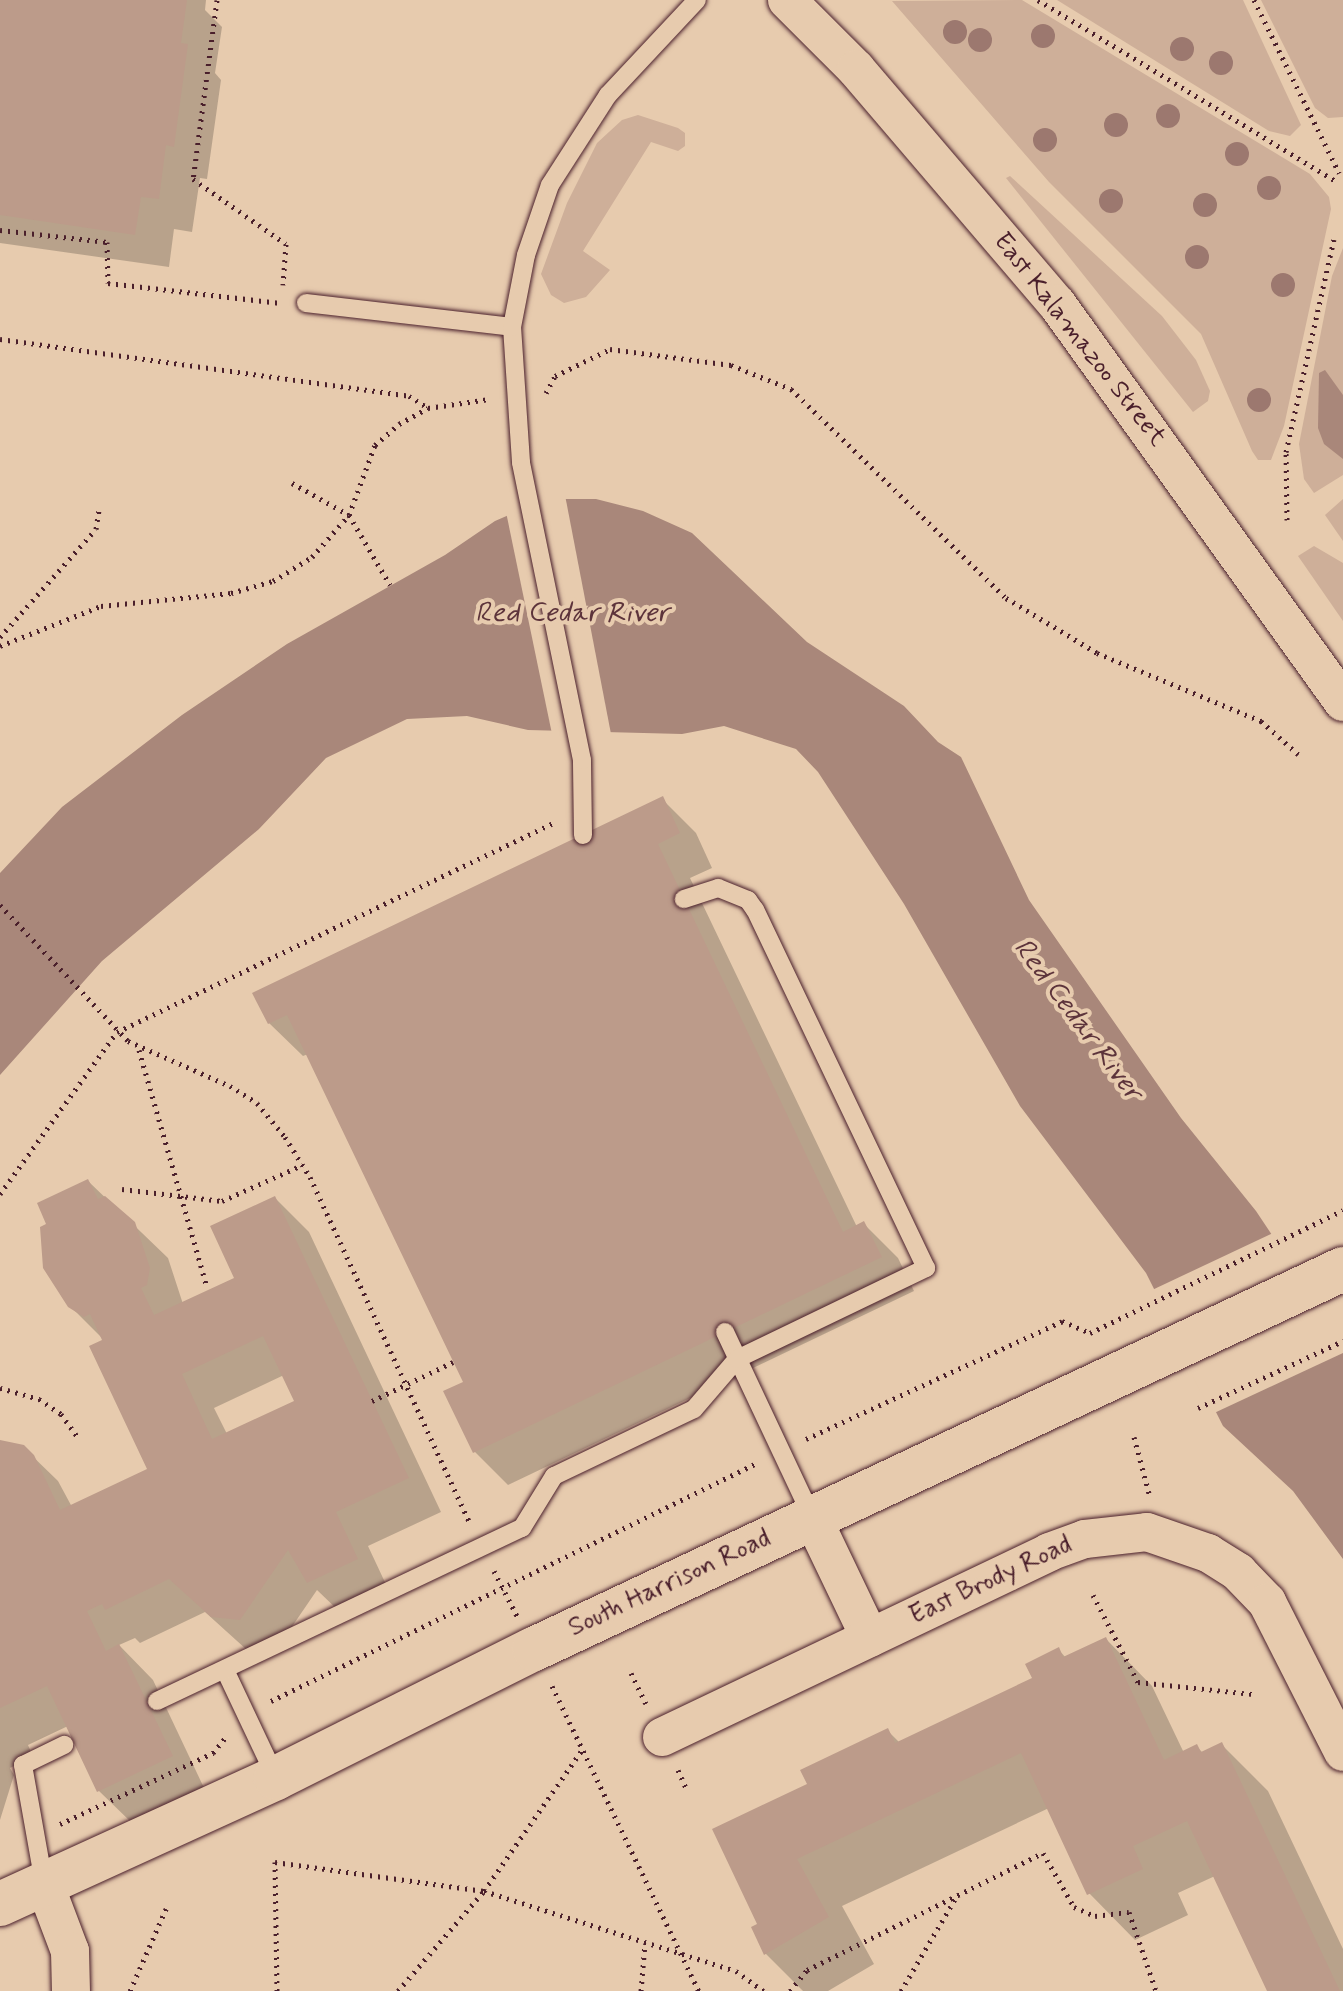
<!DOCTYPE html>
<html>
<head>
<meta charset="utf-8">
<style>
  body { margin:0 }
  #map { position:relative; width:1343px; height:1991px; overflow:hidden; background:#e7cbae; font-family:Mynerve,sans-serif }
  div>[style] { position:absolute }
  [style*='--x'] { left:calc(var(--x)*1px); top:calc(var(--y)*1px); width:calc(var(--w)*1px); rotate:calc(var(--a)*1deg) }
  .green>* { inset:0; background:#ceaf99 }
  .water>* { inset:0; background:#a9877a }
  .pier>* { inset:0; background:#e7cbae }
  .shadow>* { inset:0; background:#0003 }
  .building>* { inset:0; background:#bc9b8a }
  .path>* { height:5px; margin-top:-2.5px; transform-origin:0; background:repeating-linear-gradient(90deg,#4a1f2b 0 2px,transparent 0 8px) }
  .roads { filter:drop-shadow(0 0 2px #4a1f2b) drop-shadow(0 0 2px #4a1f2b) }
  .lane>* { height:18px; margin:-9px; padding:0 9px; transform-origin:9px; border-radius:9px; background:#e7cbae }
  .street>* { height:38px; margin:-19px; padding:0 19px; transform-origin:19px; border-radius:19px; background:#e7cbae }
  .secondary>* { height:44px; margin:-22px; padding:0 22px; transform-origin:22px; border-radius:22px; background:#e7cbae }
  .path-bridge>* { height:5px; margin-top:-2.5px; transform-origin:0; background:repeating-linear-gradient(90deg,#4a1f2b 0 2px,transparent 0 8px) }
  .trees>* { width:24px; height:24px; margin:-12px; border-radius:50%; background:#9c786f }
  span { translate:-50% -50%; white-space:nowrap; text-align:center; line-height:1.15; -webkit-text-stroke:8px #e7cbae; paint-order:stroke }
  .street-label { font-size:26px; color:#4a1f2b }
  .water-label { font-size:28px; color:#5d343b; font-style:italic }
</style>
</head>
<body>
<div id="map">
  <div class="green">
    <i style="clip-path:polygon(1022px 0,1310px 174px,1329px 197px,1331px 209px,1284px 426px,1271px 460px,1258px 460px,1252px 451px,1201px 334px,1049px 182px,892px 1px)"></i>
    <i style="clip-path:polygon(1057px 0,1243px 0,1301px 125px,1290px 136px,1269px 131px)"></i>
    <i style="clip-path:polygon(1261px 0,1343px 0,1343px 117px,1328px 118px,1315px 108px)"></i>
    <i style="clip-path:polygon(638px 115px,678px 128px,685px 133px,685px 146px,678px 151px,651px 142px,583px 251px,610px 270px,586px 297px,564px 303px,551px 295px,541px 274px,567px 203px,597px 143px,622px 120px)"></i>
    <i style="clip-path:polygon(1010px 176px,1162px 316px,1196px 360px,1210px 391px,1208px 401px,1193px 412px,1006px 178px)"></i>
    <i style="clip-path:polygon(1343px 248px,1343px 475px,1314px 493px,1304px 479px,1299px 444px,1332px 276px)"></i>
    <i style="clip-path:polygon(1343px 499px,1343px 541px,1325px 515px)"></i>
    <i style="clip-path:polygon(1314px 546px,1343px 563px,1343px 621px,1298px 556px)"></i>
  </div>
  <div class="water">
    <i style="clip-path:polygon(1325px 370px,1343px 395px,1343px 459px,1324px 444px,1318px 428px,1319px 373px)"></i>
    <i style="clip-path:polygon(545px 499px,596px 499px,643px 511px,692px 533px,807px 642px,904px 706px,938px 742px,961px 757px,1029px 900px,1181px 1118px,1256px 1211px,1343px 1341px,1343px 1559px,1293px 1491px,1223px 1426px,1146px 1273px,1020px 1106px,904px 904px,818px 772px,796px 749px,724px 726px,682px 734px,528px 730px,467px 716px,407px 719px,326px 758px,259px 829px,102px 961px,0 1075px,0 873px,62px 807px,182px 715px,287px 644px,445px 555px,495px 521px)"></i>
  </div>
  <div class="pier">
    <i style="clip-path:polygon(543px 495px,565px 495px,611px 734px,552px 734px,506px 512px)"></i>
    <i style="clip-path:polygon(1275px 1232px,1343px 1333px,1343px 1353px,1212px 1414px,1150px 1291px)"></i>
  </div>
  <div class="shadow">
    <i style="clip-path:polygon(0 0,206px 0,205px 10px,222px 27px,215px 73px,221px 80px,207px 179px,200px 178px,192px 232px,174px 229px,169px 267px,0 243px)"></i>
    <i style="clip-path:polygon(662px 799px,696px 833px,712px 868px,690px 878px,857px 1227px,864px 1224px,898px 1258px,914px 1291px,508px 1485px,475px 1452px,466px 1383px,308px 1054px,303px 1056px,269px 1023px)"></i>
    <i style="clip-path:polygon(evenodd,88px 1181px,168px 1258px,183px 1304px,236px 1279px,275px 1198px,309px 1232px,441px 1512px,368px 1546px,390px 1593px,343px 1615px,317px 1590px,274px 1653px,247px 1650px,205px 1612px,140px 1643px,135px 1638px,119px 1645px,153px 1680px,205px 1790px,133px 1824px,99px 1791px,68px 1726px,28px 1745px,33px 1757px,10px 1768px,14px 1775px,0 1820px,0 1445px,23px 1447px,58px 1481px,72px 1507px,150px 1470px,105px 1341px,70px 1306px,49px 1225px,88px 1181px,284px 1375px,296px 1402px,227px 1434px,214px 1408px,284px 1375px)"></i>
    <i style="clip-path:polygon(1106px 1639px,1152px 1686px,1184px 1753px,1197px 1747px,1203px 1753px,1221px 1744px,1268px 1791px,1343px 1949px,1343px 1991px,1269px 1991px,1215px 1876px,1178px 1893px,1188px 1915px,1135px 1940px,1089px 1893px,1049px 1808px,842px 1906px,874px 1964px,828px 1991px,803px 1991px,766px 1954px,754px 1928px,759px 1925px,809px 1785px,888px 1731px,900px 1743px,1035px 1679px,1059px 1650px,1066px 1658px)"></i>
  </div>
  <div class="building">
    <i style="clip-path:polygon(0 0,187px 0,181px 43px,188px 44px,174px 147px,166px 145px,159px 199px,141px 197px,135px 235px,0 215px)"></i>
    <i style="clip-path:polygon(663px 796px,680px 833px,658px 844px,843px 1232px,864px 1221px,882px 1257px,473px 1453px,443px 1391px,463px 1382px,287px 1015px,268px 1024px,252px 993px)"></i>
    <i style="clip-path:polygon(evenodd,88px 1179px,98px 1199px,105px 1196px,135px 1222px,150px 1268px,147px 1285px,141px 1288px,154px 1315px,234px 1278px,210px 1226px,275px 1196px,409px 1478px,336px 1512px,358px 1559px,307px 1583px,288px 1550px,240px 1620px,211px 1617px,169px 1579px,105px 1610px,102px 1604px,87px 1611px,106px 1651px,119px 1644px,173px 1756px,97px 1792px,47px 1686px,0 1708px,0 1440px,24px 1445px,34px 1455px,60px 1510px,147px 1469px,89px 1346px,102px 1340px,90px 1314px,84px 1317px,68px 1307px,43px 1268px,40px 1227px,46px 1224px,37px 1203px,88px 1179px,263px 1336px,294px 1401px,212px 1439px,182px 1374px,263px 1336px)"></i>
    <i style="clip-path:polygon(1106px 1637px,1164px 1760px,1197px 1744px,1201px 1752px,1222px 1742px,1340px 1991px,1267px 1991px,1187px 1821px,1133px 1846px,1143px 1869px,1087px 1895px,1021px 1753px,797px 1859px,829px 1917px,764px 1955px,751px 1927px,757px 1924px,712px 1829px,807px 1784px,800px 1770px,888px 1728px,895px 1743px,1032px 1678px,1025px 1664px,1059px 1647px,1063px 1657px)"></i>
  </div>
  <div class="path">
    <i style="--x:217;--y:0;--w:181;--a:97.6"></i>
    <i style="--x:193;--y:179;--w:113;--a:35"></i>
    <i style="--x:286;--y:244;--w:41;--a:94.2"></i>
    <i style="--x:1038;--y:0;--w:350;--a:31.3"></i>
    <i style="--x:1254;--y:0;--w:193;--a:63.8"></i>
    <i style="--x:0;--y:230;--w:108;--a:6.4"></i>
    <i style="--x:107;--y:242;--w:41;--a:88.6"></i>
    <i style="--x:108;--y:283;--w:174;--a:6.6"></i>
    <i style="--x:0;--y:339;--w:413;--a:7.9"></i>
    <i style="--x:409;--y:396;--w:22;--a:32"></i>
    <i style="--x:546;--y:393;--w:19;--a:-62"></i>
    <i style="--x:555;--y:376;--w:61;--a:-26.1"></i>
    <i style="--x:610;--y:349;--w:122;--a:7.5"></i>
    <i style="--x:731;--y:365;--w:65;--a:21.8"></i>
    <i style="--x:791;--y:389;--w:300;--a:44.2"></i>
    <i style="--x:1006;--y:598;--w:106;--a:31.1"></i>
    <i style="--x:1097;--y:653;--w:178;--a:22.5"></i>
    <i style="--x:1261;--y:721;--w:50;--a:41.7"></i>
    <i style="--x:292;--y:483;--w:65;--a:29.3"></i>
    <i style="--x:349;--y:515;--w:81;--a:59.6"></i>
    <i style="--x:1287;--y:520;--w:68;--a:-90.8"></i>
    <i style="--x:1286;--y:452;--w:218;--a:-77.3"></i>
    <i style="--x:0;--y:637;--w:144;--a:-48.4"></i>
    <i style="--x:96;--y:529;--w:19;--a:-81"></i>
    <i style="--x:0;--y:646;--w:109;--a:-21.6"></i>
    <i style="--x:101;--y:606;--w:131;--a:-5.7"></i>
    <i style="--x:231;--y:593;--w:44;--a:-15.9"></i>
    <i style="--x:273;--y:581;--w:46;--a:-31.6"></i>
    <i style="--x:312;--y:557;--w:56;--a:-48.6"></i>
    <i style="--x:349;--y:515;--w:75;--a:-69.6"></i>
    <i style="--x:375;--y:445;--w:32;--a:-41"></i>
    <i style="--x:399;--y:424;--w:33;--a:-29"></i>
    <i style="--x:428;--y:408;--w:62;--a:-8.4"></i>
    <i style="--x:0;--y:905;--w:187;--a:46.7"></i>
    <i style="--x:128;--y:1041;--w:111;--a:23.8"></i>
    <i style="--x:230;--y:1086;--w:32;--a:32"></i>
    <i style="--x:257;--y:1103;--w:44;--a:50.5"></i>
    <i style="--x:285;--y:1137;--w:47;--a:58"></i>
    <i style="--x:310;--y:1177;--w:381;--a:65.2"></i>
    <i style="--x:139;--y:1050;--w:243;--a:74"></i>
    <i style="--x:122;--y:1189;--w:101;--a:6.8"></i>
    <i style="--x:222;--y:1201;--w:88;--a:-24.2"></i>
    <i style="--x:0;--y:1194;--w:200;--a:-54.2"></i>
    <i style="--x:117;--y:1032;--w:486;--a:-25.6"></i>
    <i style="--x:0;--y:1388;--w:41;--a:15.8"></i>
    <i style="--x:39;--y:1399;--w:27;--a:34"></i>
    <i style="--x:61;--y:1414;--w:29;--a:54"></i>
    <i style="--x:1198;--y:1408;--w:160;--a:-24.8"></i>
    <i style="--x:1134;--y:1437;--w:62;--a:75.1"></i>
    <i style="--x:806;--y:1439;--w:282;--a:-24.7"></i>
    <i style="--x:1062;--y:1321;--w:30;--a:23"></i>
    <i style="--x:1090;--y:1333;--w:281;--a:-25.9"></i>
    <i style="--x:494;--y:1571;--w:51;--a:62.9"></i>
    <i style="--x:1093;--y:1595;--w:98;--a:62.7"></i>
    <i style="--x:1138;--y:1682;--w:116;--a:6"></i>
    <i style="--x:631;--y:1673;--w:34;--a:64"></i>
    <i style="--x:552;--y:1686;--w:339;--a:64.3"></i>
    <i style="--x:271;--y:1701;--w:541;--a:-26.09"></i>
    <i style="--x:678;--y:1770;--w:20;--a:66"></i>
    <i style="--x:60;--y:1824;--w:169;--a:-24.9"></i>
    <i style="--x:213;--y:1753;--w:21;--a:-51"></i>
    <i style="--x:130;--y:1991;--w:90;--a:-66.3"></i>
    <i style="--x:277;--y:1991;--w:129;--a:-90.9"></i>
    <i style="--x:275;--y:1862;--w:211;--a:7.9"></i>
    <i style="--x:484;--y:1891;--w:264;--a:17.6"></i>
    <i style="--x:736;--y:1971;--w:34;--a:36"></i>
    <i style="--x:398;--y:1991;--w:132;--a:-49.3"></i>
    <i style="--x:484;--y:1891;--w:172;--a:-55.2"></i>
    <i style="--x:641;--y:1991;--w:48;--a:-85.2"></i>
    <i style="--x:790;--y:1991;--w:27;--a:-51"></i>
    <i style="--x:807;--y:1970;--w:263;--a:-26.4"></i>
    <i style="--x:1043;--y:1853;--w:62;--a:60.1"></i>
    <i style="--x:1074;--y:1907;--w:23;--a:23"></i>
    <i style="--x:1095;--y:1916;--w:34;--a:-7"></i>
    <i style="--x:1129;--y:1912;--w:83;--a:71.1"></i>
    <i style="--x:901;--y:1991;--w:107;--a:-59.6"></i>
  </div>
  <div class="roads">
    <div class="lane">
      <i style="--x:306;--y:303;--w:207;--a:6.6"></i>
      <i style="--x:583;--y:835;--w:75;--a:-90.8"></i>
      <i style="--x:582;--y:760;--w:304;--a:-101.6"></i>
      <i style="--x:521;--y:462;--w:135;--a:-93.8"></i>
      <i style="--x:512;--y:327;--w:73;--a:-79"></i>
      <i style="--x:526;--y:255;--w:74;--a:-71.1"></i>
      <i style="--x:550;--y:185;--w:107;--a:-57.2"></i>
      <i style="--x:608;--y:95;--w:130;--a:-46.9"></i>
      <i style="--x:725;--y:1332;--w:204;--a:64.8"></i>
      <i style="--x:225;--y:1670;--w:119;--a:64.7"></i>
      <i style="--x:157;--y:1701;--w:404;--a:-25.4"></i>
      <i style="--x:522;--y:1528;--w:61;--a:-58.4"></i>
      <i style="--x:554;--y:1476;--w:155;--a:-25.6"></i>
      <i style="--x:694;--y:1409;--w:66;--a:-49.3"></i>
      <i style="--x:737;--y:1359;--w:210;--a:-25.7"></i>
      <i style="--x:926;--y:1268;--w:397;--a:-115.5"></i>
      <i style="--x:755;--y:910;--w:12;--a:-125"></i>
      <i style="--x:748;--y:900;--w:32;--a:-158"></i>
      <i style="--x:718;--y:888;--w:36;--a:162"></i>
      <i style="--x:44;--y:1883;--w:120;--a:-100.1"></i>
      <i style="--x:23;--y:1765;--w:46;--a:-26"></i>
    </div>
    <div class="street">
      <i style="--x:787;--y:0;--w:98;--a:45"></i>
      <i style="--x:856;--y:69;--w:309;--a:49.5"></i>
      <i style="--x:1057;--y:304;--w:490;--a:54.3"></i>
      <i style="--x:812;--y:1517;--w:134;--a:64.4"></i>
      <i style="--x:662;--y:1737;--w:429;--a:-25.5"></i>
      <i style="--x:1049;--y:1552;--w:38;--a:-20"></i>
      <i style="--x:1085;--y:1539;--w:62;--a:-6.4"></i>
      <i style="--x:1147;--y:1532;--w:65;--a:19"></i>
      <i style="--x:1208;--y:1553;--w:36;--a:32"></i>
      <i style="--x:1238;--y:1572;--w:42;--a:46"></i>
      <i style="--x:1267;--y:1602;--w:168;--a:63.1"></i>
      <i style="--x:45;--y:1885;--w:71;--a:69.3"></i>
      <i style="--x:70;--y:1951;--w:40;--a:88.6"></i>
    </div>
    <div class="secondary">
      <i style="--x:0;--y:1904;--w:303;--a:-24.5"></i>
      <i style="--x:276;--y:1778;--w:288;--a:-26.6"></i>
      <i style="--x:534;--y:1649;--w:894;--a:-25.16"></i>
    </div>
  </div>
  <div class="path-bridge">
    <i style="--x:372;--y:1401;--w:90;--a:-25.7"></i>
  </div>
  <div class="trees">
    <i style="left:955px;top:32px"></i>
    <i style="left:1043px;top:36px"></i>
    <i style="left:980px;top:40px"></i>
    <i style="left:1182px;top:49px"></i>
    <i style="left:1221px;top:63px"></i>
    <i style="left:1168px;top:116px"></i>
    <i style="left:1116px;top:125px"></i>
    <i style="left:1045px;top:140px"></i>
    <i style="left:1237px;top:154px"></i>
    <i style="left:1269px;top:188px"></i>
    <i style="left:1111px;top:201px"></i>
    <i style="left:1205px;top:205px"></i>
    <i style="left:1197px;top:257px"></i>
    <i style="left:1283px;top:285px"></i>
    <i style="left:1259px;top:400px"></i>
  </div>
  <div class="street-label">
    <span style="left:1079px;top:340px;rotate:52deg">East Kalamazoo Street</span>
    <span style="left:991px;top:1581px;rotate:-25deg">East Brody Road</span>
    <span style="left:670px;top:1584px;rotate:-25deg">South Harrison Road</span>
  </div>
  <div class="water-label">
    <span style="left:572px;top:614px">Red Cedar River</span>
    <span style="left:1077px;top:1020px;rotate:53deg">Red Cedar River</span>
  </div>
</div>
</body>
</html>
